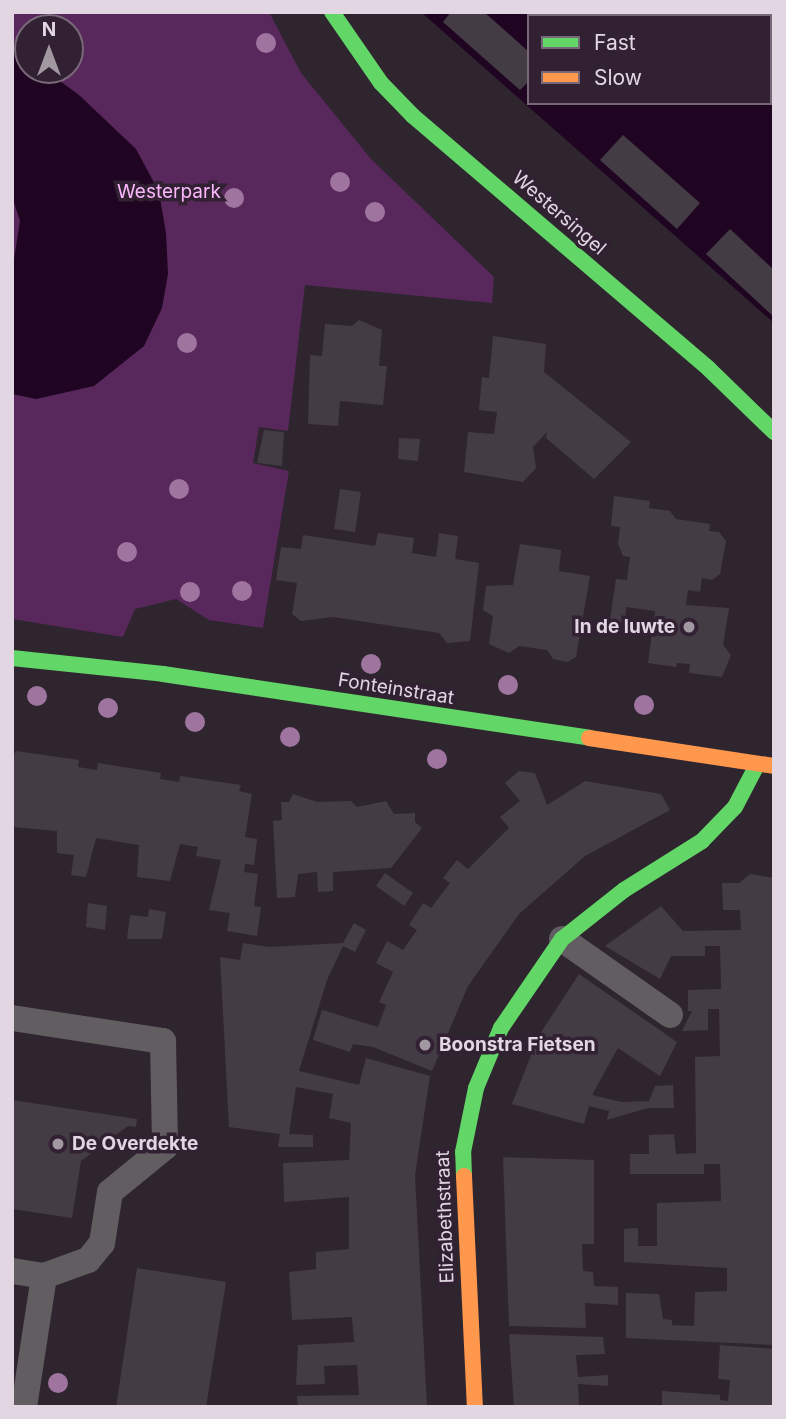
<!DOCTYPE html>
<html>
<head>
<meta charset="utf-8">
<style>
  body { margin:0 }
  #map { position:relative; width:786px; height:1419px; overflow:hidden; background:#2e252e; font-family:Inter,sans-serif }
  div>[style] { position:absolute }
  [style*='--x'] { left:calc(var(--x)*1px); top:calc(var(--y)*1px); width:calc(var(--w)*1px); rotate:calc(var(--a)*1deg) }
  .green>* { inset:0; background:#58275b }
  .water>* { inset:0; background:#200522 }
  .building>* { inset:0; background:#443c44 }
  .lane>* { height:26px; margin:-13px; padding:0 13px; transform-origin:13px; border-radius:13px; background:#615d61 }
  .fast>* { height:16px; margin:-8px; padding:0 8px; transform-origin:8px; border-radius:8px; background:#63d668 }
  .slow>* { height:16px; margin:-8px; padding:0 8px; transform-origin:8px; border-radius:8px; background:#ff974d }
  .trees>* { width:20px; height:20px; margin:-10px; border-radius:50%; background:#9f75a0 }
  .dots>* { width:19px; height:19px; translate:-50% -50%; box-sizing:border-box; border:4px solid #322132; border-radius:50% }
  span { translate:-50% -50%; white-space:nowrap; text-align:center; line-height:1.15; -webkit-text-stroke:7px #322132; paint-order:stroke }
  .park-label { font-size:19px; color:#fcb7fd }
  .street-label { font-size:19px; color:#e1d6e1 }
  .poi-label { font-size:19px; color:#e1d6e1; font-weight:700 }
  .right { translate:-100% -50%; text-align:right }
  .left { translate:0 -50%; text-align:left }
  .frame { position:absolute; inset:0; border:14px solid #e1d6e1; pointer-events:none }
  .legend { position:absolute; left:527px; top:14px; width:245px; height:91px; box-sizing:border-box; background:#322132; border:2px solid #786978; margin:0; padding:9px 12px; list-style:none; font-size:21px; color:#e1d6e1 }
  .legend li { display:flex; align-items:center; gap:14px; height:35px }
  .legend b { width:35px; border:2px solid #786978 }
  .north { position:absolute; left:14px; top:14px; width:70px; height:70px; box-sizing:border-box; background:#322132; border:2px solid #786978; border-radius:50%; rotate:0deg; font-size:19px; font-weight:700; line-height:28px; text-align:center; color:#e1d6e1 }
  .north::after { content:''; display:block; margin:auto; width:24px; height:32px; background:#a298a2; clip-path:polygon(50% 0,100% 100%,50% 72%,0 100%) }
</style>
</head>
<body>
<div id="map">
  <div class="green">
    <i style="clip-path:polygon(evenodd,12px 12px,269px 12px,301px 73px,371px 159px,494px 277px,492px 303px,305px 285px,288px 431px,259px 427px,253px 463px,289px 471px,263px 628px,209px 620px,176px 599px,135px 609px,123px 637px,12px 619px,12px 12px,28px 28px,70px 28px,70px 70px,28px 70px,28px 28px)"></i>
  </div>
  <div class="water">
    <i style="clip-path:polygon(421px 12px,766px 16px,529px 16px,529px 103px,770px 103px,770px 19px,774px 22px,774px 323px)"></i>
    <i style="clip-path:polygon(12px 46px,28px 58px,28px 70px,45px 70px,79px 95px,136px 149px,159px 192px,166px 233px,168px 274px,162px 308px,144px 346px,94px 386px,36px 399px,12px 394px,12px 272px,20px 221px,12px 196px)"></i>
  </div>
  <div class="building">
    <i style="clip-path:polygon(451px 12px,484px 12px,529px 52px,529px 81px,520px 90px,443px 22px)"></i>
    <i style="clip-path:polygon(623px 135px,700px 203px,677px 229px,600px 160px)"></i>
    <i style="clip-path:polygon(730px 229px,774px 270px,774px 317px,706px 254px)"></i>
    <i style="clip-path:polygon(359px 320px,382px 330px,379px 366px,387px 366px,383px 405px,340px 401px,338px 426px,308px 424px,310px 355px,322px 356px,325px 324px,352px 326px)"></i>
    <i style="clip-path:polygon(493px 336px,546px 344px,544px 372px,631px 442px,594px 479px,546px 438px,547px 432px,533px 447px,536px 468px,523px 482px,464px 472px,468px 432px,494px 434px,497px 412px,479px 410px,482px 377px,489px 378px)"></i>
    <i style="clip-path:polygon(264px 430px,284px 432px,282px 466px,257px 463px)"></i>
    <i style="clip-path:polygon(399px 438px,420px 439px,418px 461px,398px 459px)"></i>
    <i style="clip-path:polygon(340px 489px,361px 492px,355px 532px,334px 529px)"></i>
    <i style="clip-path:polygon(614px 496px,650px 501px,649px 508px,670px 511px,676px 519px,710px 524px,709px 531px,719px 532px,726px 541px,720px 574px,712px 580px,702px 578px,700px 592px,688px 590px,686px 605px,729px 608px,723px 645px,731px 655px,722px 677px,689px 673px,690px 664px,677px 663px,676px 667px,648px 663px,655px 611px,626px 607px,625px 628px,609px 626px,616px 579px,627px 580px,630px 557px,623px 556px,618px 544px,620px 527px,611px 526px)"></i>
    <i style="clip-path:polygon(378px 533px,414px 538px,412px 553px,436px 557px,439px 533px,458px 536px,455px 559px,479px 563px,470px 641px,447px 643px,439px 633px,333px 617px,301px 621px,292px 614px,297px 583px,276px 580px,281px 547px,301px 549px,303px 535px,375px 546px)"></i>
    <i style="clip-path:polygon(520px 544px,561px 550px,559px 571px,590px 576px,576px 657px,567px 662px,553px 659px,547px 650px,519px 646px,509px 653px,489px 644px,493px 616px,483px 610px,486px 586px,513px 585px)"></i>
    <i style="clip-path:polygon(16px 751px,79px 760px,78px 767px,97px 770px,98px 763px,161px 773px,160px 779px,179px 782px,180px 776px,241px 785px,239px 791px,252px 794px,245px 837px,257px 839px,254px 865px,245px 864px,244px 872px,258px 874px,254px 906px,261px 907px,257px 936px,227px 931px,230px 913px,209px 910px,221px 860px,196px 856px,198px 847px,180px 844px,170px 881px,137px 877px,139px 845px,96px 838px,86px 877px,71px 875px,74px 855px,57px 853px,57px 831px,12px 827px,12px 757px)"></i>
    <i style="clip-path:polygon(519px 771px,535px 773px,547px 805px,585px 781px,661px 794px,670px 810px,585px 856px,519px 914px,468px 986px,432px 1071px,373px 1047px,353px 1044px,350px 1052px,313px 1040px,322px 1010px,378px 1027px,386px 1005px,379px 1002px,393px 972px,376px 963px,387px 941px,403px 950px,417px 930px,409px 925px,423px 903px,431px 908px,450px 883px,443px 878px,457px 860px,468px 869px,509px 828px,500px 817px,520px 801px,505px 783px)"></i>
    <i style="clip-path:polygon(293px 794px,317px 802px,351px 801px,357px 807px,386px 801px,394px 814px,415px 813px,415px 822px,422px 828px,391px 868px,333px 872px,333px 891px,318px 892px,317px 872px,298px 874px,295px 897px,277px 898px,273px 821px,282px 820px,281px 802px,289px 802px)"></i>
    <i style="clip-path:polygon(385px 873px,413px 893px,404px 906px,376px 886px)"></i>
    <i style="clip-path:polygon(750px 874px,774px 878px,774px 1345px,626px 1338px,626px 1293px,659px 1294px,663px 1319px,672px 1320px,672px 1325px,694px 1326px,695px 1292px,727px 1291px,727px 1268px,624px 1262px,624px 1229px,638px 1228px,638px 1246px,657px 1246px,657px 1203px,721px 1201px,720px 1164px,704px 1164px,704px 1174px,630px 1174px,630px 1154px,649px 1154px,649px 1135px,674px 1134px,676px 1154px,696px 1153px,695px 1057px,720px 1056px,719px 1009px,708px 1009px,708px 1030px,682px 1031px,692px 1011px,688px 1011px,688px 990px,721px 989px,720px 946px,705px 946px,705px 956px,671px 956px,660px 979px,605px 946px,661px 906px,683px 931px,741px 930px,740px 910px,723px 910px,722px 883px,739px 883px)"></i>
    <i style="clip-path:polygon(88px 903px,107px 906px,105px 930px,86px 927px)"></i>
    <i style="clip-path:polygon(149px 909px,166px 912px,162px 939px,127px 939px,130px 915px,148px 917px)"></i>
    <i style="clip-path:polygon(354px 923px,366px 930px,355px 952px,343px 946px,327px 980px,299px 1071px,359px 1085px,366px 1058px,430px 1076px,415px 1175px,427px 1407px,298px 1407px,297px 1396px,359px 1395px,357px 1365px,324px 1366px,325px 1384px,296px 1385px,298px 1345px,354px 1342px,352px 1317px,292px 1320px,289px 1272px,316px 1269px,316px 1252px,349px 1249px,349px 1197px,284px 1202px,283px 1163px,349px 1160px,351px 1123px,329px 1118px,333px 1094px,296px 1087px,289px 1134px,313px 1135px,313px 1147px,278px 1147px,280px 1134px,229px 1127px,220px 957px,240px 960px,243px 943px,269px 947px,343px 943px)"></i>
    <i style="clip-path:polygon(579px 974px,677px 1042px,660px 1076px,618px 1048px,592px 1095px,622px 1102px,649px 1101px,655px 1086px,673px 1085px,674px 1108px,648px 1108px,607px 1120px,609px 1111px,589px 1106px,584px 1124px,512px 1104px,538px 1037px)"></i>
    <i style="clip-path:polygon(12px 1100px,137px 1119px,136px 1127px,128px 1126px,81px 1161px,72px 1218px,12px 1209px)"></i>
    <i style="clip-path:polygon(503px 1157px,594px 1160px,594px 1244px,582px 1244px,583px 1271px,593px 1272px,594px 1286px,618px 1287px,618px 1305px,585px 1303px,586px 1328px,509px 1326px)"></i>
    <i style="clip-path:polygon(137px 1268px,226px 1282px,206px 1407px,116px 1407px)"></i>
    <i style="clip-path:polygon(509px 1334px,603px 1337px,605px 1354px,576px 1355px,578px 1377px,608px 1375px,608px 1386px,578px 1384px,579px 1407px,514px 1407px)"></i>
    <i style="clip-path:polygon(720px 1345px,774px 1349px,774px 1407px,662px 1407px,662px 1391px,720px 1395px,720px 1400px,728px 1401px,730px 1380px,718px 1379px)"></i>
  </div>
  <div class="lane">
    <i style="--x:562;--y:939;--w:132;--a:35.1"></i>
    <i style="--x:12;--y:1018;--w:153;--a:8.7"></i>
    <i style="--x:163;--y:1041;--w:106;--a:88.9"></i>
    <i style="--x:165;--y:1147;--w:71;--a:140.7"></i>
    <i style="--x:110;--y:1192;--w:52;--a:98.9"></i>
    <i style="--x:102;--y:1243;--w:22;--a:129"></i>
    <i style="--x:88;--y:1260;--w:47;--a:160"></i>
    <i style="--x:44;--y:1276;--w:32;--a:-171"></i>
    <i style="--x:24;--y:1407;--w:133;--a:-81.3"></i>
  </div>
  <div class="fast">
    <i style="--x:332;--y:12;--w:86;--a:55.4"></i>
    <i style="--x:381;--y:83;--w:46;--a:45.9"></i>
    <i style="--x:413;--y:116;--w:389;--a:40.5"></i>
    <i style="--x:709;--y:369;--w:91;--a:44.1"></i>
    <i style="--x:12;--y:658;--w:152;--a:6"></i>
    <i style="--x:163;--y:674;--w:431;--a:8.5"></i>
    <i style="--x:464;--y:1176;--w:24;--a:-92"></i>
    <i style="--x:463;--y:1152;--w:65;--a:-78.5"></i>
    <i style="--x:476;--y:1088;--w:65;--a:-67.4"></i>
    <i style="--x:501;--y:1028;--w:108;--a:-55.6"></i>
    <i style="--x:562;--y:939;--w:79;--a:-38.3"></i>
    <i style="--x:624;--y:890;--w:92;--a:-32.1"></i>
    <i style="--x:702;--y:841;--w:47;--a:-45.9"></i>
    <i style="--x:735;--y:807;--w:47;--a:-62.4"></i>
  </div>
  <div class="slow">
    <i style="--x:589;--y:738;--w:187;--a:8.6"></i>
    <i style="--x:464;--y:1176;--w:231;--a:87.3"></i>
  </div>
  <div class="trees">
    <i style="left:266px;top:43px"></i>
    <i style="left:340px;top:182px"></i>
    <i style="left:234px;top:198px"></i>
    <i style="left:375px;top:212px"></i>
    <i style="left:187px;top:343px"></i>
    <i style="left:179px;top:489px"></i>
    <i style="left:127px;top:552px"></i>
    <i style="left:242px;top:591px"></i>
    <i style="left:190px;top:592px"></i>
    <i style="left:371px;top:664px"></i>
    <i style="left:508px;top:685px"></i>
    <i style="left:37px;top:696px"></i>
    <i style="left:644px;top:705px"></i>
    <i style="left:108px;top:708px"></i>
    <i style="left:195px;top:722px"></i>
    <i style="left:290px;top:737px"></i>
    <i style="left:437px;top:759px"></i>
    <i style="left:58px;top:1383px"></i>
  </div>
  <div class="dots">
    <i style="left:689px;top:627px;background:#a298a2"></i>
    <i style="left:425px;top:1045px;background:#a298a2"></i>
    <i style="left:58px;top:1144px;background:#a298a2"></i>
  </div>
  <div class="park-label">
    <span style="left:169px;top:192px">Westerpark</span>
  </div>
  <div class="street-label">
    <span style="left:559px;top:213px;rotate:41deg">Westersingel</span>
    <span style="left:396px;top:689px;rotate:9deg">Fonteinstraat</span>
    <span style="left:445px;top:1217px;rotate:-92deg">Elizabethstraat</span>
  </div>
  <div class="poi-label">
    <span class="right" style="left:675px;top:627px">In de luwte</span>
    <span class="left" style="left:439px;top:1045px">Boonstra Fietsen</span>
    <span class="left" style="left:72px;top:1144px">De Overdekte</span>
  </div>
  <div class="frame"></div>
  <ul class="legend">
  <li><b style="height:9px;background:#63d668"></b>Fast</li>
  <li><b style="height:9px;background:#ff974d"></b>Slow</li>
  </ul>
  <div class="north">N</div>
</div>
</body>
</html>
